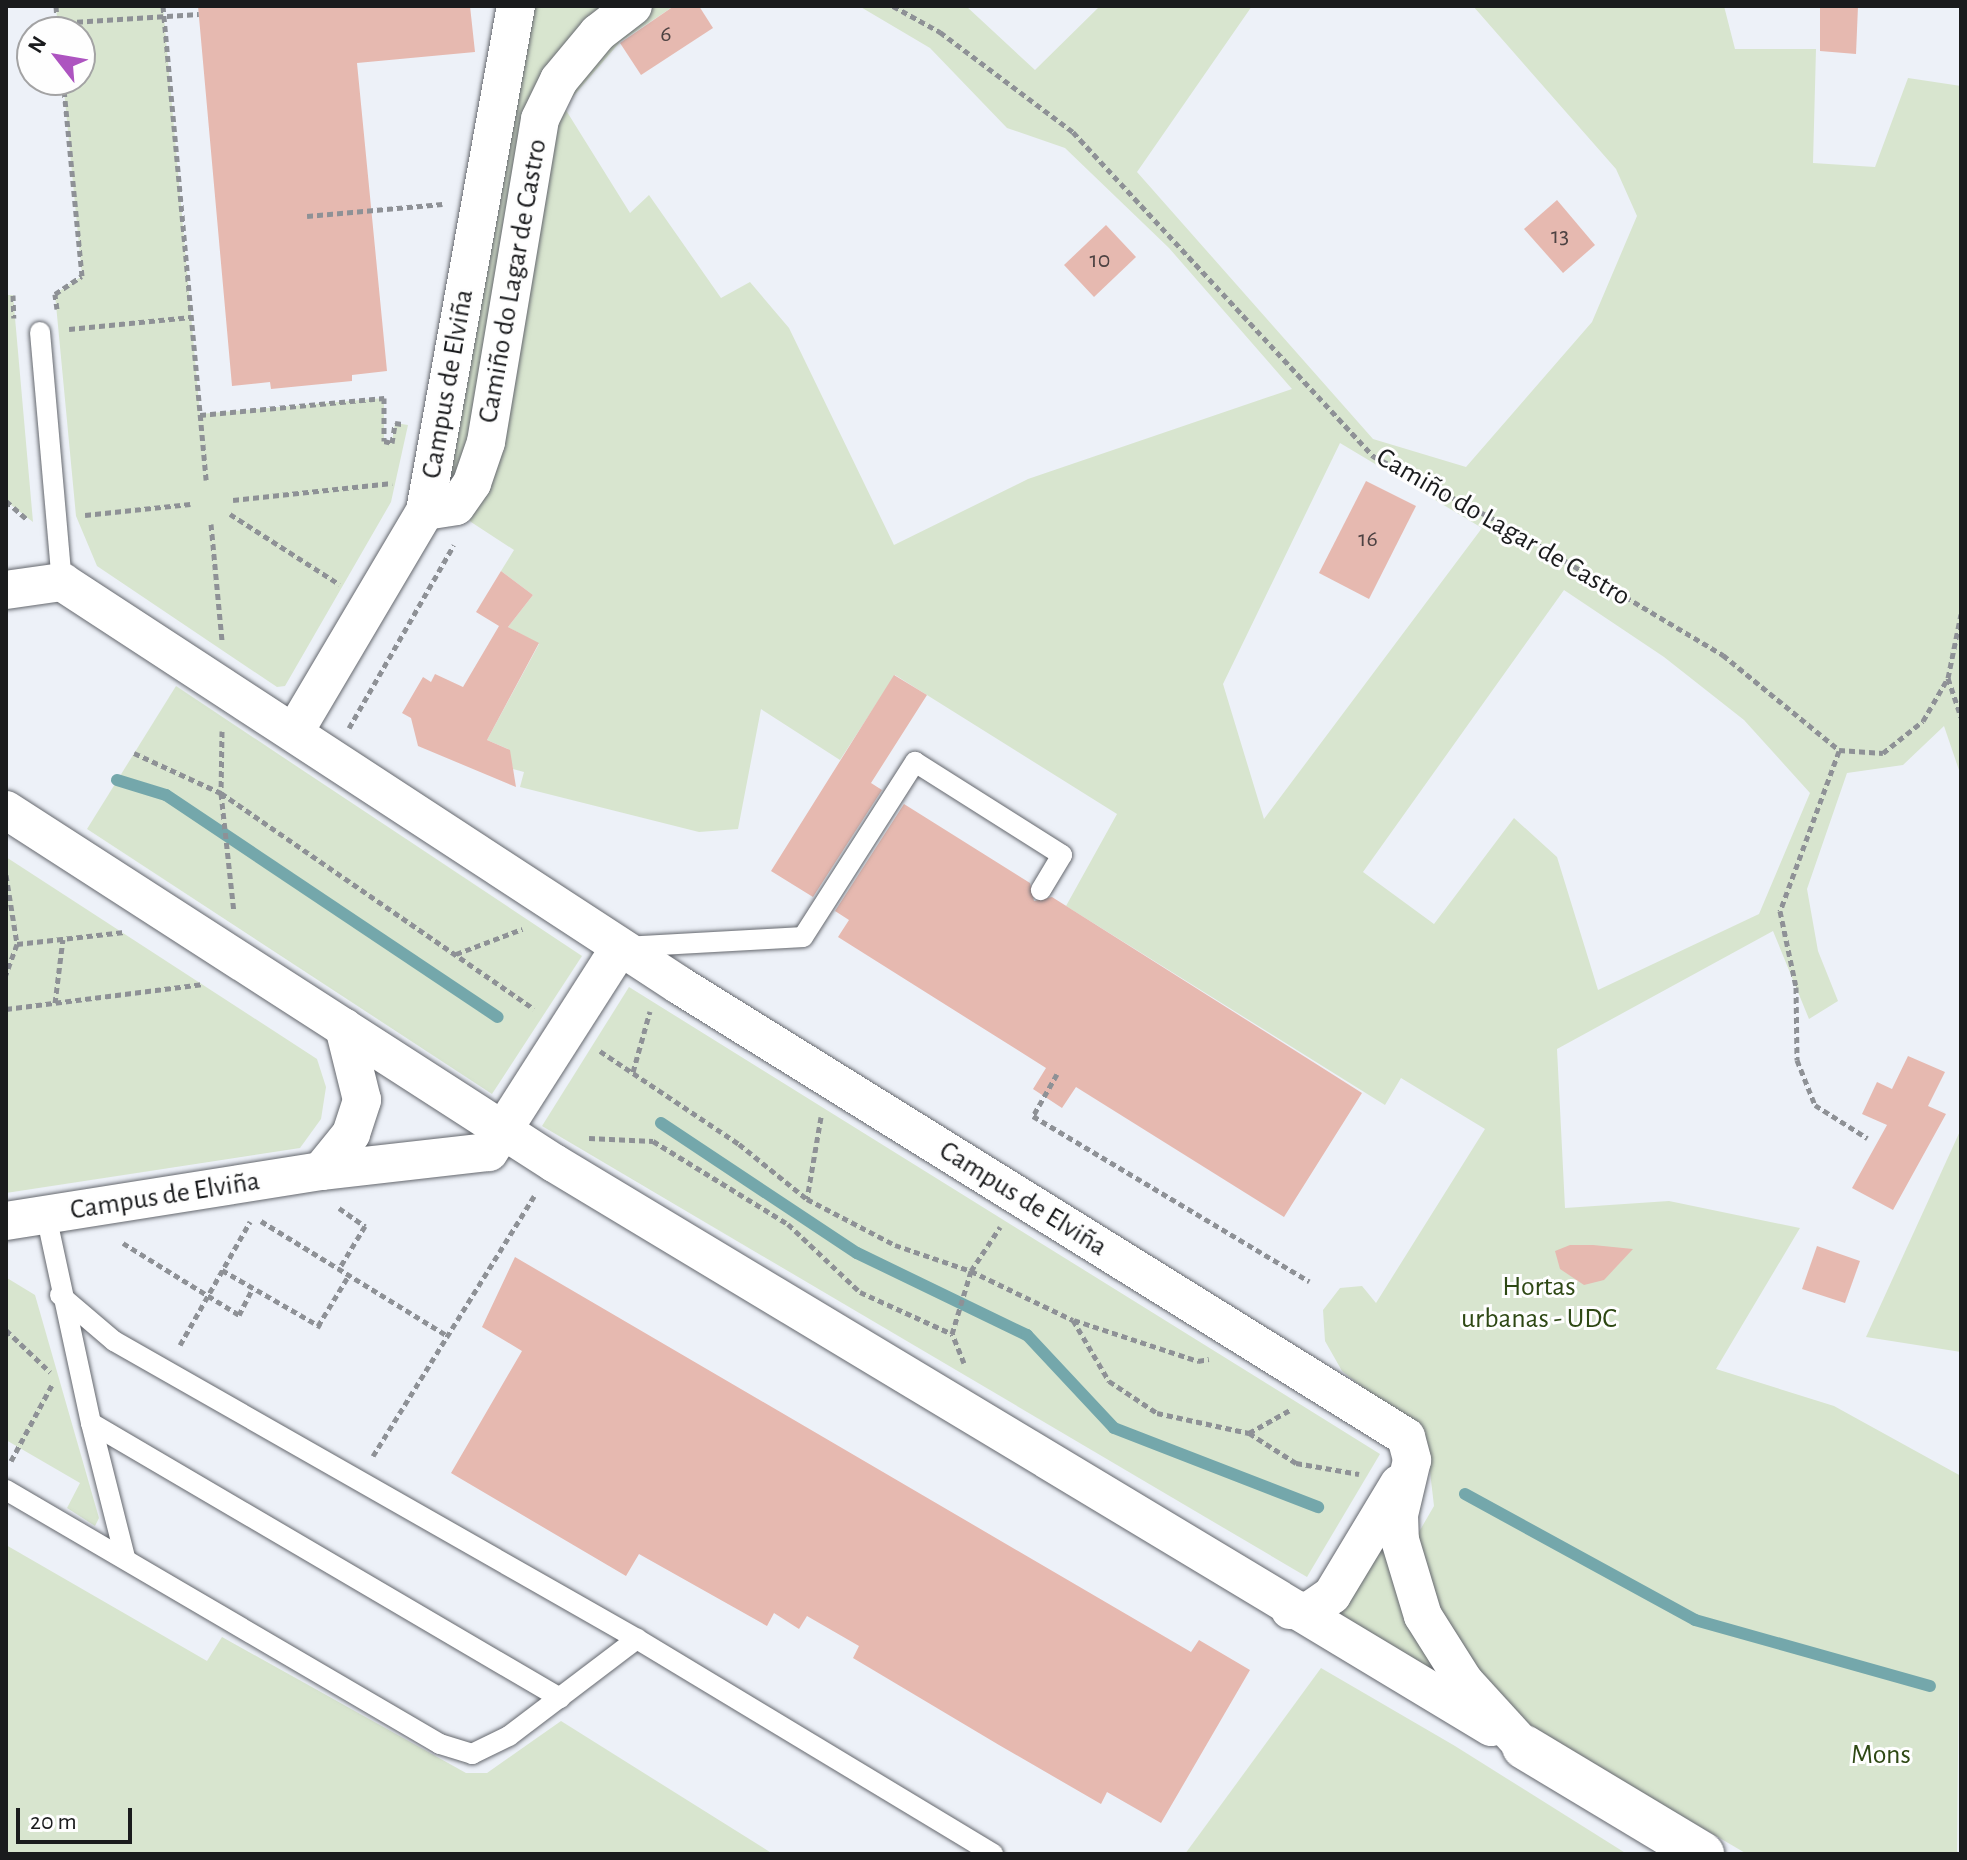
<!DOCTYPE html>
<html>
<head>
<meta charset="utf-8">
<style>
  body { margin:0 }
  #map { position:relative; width:1967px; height:1860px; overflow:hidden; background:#edf1f8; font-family:"Alegreya Sans",sans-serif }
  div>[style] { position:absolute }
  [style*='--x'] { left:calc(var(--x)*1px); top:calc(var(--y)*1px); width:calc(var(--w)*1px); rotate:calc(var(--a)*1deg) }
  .green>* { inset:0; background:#d8e5cf }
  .stream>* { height:12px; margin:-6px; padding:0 6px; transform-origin:6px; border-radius:6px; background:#74a7ab }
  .building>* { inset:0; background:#e6b9b0 }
  .path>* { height:5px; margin-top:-2.5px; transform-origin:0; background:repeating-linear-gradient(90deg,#8e9196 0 6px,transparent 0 10px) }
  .roads { filter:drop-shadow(0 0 2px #65686e) drop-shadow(0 0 2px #65686e) }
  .lane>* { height:20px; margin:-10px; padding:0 10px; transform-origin:10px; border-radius:10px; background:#fff }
  .street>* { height:38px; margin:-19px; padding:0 19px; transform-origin:19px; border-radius:19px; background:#fff }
  .secondary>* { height:44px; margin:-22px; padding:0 22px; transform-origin:22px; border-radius:22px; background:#fff }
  span { translate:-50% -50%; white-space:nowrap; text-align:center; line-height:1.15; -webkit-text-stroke:6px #fefefe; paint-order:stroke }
  .number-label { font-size:24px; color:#4d4242 }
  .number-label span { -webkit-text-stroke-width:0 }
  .street-label { font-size:28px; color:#1a1b1d }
  .park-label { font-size:28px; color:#2e4814 }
  .frame { position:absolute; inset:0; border:8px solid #1a1b1d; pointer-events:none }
  .north { position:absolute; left:16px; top:16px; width:80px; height:80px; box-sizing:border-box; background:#fefefe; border:2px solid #a3a3a4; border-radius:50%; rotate:301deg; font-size:22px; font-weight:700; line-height:32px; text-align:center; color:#1a1b1d }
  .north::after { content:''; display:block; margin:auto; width:28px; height:36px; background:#ad54c0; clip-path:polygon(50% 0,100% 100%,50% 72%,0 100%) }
  .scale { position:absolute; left:16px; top:1808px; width:116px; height:36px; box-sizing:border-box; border:4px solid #1a1b1d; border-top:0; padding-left:10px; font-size:24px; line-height:28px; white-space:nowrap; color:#1a1b1d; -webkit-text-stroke:6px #fefefe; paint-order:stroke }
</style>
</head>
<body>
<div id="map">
  <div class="green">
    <i style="clip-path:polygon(56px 6px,163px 6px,200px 414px,384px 398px,384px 441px,392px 442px,395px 423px,408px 425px,391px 502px,285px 686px,277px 687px,97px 566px,76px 516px,55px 294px,82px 276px,63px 80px,80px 80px,80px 32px,58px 32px)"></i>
    <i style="clip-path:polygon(evenodd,533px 6px,674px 6px,620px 42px,564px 107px,630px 213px,649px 195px,721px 298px,750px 282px,789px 328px,894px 545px,1028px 479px,1292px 389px,1169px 248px,1065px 148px,1007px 128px,930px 48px,859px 6px,966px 6px,1035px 70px,1100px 6px,1252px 6px,1137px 172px,1373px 439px,1466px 467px,1592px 322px,1637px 216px,1616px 169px,1473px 6px,1724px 6px,1735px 49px,1816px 49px,1813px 163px,1875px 167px,1908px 78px,1961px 86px,1961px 776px,1944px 726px,1903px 765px,1847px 773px,1807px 889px,1818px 951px,1838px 1001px,1809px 1019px,1773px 931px,1557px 1049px,1565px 1208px,1669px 1201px,1800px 1228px,1716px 1369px,1834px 1406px,1961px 1476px,1957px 1854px,1747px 1854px,1511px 1716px,1437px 1609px,1412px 1544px,1434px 1506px,1426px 1437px,1342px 1371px,1325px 1341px,1323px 1310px,1340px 1288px,1362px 1286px,1376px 1303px,1485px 1129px,1401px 1078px,1385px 1105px,1066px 906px,1117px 814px,895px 675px,840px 760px,761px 709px,738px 829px,699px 832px,520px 787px,524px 772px,513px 769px,508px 749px,487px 740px,539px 644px,508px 627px,533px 595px,501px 571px,514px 550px,471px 522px,442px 477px,533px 6px,1340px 443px,1482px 528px,1264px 819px,1223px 684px,1340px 443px,533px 6px,1564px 590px,1664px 657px,1744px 720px,1810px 793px,1759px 914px,1598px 990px,1557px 857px,1514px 818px,1434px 924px,1363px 872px,1564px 590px)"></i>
    <i style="clip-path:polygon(6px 295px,13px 295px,33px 522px,6px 501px)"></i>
    <i style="clip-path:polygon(176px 686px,582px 956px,492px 1094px,87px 829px)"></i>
    <i style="clip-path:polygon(6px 857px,317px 1059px,326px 1087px,321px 1119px,300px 1148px,6px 1193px)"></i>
    <i style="clip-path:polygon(629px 987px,1380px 1454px,1307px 1577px,542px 1126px)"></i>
    <i style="clip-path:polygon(1961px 1129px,1961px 1352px,1866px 1337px)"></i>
    <i style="clip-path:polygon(7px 1278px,35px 1295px,99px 1518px,95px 1526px,67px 1508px,80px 1483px,6px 1440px)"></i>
    <i style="clip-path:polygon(1387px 1534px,1441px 1676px,1330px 1624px)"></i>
    <i style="clip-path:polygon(6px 1545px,207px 1661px,222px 1637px,466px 1773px,487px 1773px,561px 1721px,773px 1854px,6px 1854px)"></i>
    <i style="clip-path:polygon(1321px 1668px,1455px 1746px,1627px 1854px,1185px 1854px)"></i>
  </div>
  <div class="stream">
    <i style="--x:117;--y:780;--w:51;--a:17"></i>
    <i style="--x:166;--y:795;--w:399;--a:33.8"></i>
    <i style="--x:661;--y:1123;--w:235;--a:33.6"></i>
    <i style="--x:857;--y:1253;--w:189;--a:25.8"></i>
    <i style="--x:1027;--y:1335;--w:127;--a:46.9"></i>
    <i style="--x:1114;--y:1428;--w:219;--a:21.2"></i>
    <i style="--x:1465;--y:1494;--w:262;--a:28.7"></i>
    <i style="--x:1695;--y:1620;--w:244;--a:15.7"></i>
  </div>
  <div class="building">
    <i style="clip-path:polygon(198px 6px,470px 6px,475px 52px,357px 63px,387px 371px,352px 375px,352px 381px,271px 389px,270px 382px,232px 386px)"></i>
    <i style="clip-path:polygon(674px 6px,699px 6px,713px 28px,641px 75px,620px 43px)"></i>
    <i style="clip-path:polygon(1820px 6px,1858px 6px,1856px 54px,1820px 51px)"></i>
    <i style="clip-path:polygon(1557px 200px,1595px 245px,1563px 273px,1524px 229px)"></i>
    <i style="clip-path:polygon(1106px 225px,1136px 257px,1094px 297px,1064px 265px)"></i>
    <i style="clip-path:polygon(1366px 481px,1416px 506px,1369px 599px,1319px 573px)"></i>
    <i style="clip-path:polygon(501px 571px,533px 595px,508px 627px,539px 643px,487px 740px,510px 750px,516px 787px,418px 746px,411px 718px,402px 713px,423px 677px,431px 682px,435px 674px,463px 687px,499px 626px,476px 612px)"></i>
    <i style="clip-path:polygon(894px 675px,927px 695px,871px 783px,882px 790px,813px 897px,771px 871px)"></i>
    <i style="clip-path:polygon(904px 804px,1030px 883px,1034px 901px,1052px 897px,1362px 1093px,1284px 1217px,1076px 1087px,1062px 1108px,1033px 1089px,1046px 1068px,838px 937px,849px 920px,835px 911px)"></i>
    <i style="clip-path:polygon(1908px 1056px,1945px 1072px,1928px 1106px,1946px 1114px,1893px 1210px,1852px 1188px,1887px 1125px,1862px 1114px,1877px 1082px,1892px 1089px)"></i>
    <i style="clip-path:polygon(1570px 1245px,1593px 1245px,1633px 1249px,1604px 1280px,1584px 1285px,1560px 1269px,1555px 1251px)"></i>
    <i style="clip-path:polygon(1817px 1246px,1860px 1261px,1845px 1303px,1802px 1289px)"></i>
    <i style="clip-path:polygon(515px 1257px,1191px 1652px,1199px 1640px,1250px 1670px,1161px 1823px,1107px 1792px,1101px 1804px,999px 1745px,853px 1658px,859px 1646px,807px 1616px,799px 1629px,774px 1613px,767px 1626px,639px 1554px,626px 1576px,451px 1473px,522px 1351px,482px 1327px)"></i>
  </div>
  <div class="path">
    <i style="--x:56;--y:6;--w:26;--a:86"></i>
    <i style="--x:163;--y:6;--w:476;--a:84.8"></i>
    <i style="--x:893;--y:6;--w:54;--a:29"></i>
    <i style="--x:940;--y:32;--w:166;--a:36.9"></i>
    <i style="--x:1073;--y:132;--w:442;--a:47.2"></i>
    <i style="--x:1373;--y:456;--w:149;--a:27.6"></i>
    <i style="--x:1505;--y:525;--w:254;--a:30.8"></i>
    <i style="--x:1723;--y:655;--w:150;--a:39.3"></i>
    <i style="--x:1839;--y:750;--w:44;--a:3.9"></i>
    <i style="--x:1883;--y:753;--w:51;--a:-38.7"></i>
    <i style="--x:1923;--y:721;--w:50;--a:-59.8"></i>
    <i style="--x:1948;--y:678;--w:65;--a:-78.5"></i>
    <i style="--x:57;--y:23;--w:142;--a:-3.6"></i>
    <i style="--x:307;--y:216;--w:136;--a:-5.1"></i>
    <i style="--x:13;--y:295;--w:23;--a:88"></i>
    <i style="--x:57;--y:309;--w:15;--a:-98"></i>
    <i style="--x:55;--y:294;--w:32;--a:-34"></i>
    <i style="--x:82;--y:276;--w:197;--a:-95.5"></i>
    <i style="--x:69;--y:329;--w:123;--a:-5.6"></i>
    <i style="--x:200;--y:415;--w:185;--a:-5.3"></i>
    <i style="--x:384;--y:398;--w:43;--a:90"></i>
    <i style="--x:384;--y:441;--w:8;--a:14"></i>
    <i style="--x:392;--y:443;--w:20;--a:-81"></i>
    <i style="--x:395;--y:423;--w:7;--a:8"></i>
    <i style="--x:233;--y:500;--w:160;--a:-6.1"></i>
    <i style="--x:6;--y:501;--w:29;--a:41"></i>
    <i style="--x:230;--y:514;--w:130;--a:32.7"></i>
    <i style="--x:85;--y:515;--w:106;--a:-6"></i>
    <i style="--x:211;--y:524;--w:117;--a:84.6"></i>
    <i style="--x:1948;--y:678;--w:41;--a:71.6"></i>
    <i style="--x:349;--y:728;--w:211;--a:-60.2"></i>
    <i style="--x:222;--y:731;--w:62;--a:90.9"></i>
    <i style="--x:221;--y:793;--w:120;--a:83.8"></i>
    <i style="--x:1839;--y:751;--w:171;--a:110.2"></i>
    <i style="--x:1780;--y:911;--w:78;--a:78.1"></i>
    <i style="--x:1796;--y:987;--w:73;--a:89.2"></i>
    <i style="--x:1797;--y:1060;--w:48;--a:68.2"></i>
    <i style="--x:1815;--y:1105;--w:62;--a:32.4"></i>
    <i style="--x:134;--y:753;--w:96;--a:24.7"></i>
    <i style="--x:221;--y:793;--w:380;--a:34.6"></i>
    <i style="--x:6;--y:875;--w:70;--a:80.9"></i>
    <i style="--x:17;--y:944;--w:33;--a:110"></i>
    <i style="--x:17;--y:944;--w:108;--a:-6.4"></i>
    <i style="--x:456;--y:954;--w:71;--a:-20.7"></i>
    <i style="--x:55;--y:1003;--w:64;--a:-82.9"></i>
    <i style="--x:6;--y:1009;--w:199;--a:-7.2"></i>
    <i style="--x:600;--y:1051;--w:167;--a:33.8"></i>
    <i style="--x:739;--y:1144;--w:87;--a:39"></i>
    <i style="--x:633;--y:1072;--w:63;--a:-74.4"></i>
    <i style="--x:1057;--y:1074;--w:48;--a:119.7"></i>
    <i style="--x:1033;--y:1116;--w:322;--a:30.9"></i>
    <i style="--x:821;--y:1117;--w:83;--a:99.7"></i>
    <i style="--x:807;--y:1199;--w:99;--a:27.6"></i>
    <i style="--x:895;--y:1245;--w:80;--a:18.9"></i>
    <i style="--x:971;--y:1271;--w:113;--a:25.7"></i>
    <i style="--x:1073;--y:1320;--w:71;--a:59.5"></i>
    <i style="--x:1109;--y:1381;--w:58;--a:33.7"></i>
    <i style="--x:1157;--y:1413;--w:94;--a:12.3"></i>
    <i style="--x:1249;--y:1433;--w:56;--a:32.6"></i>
    <i style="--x:1296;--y:1463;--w:64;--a:9.9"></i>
    <i style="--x:589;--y:1138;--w:64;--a:2.7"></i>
    <i style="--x:653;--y:1141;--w:158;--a:31.6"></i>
    <i style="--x:788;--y:1224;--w:99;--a:43.4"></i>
    <i style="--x:860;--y:1292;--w:101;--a:24.5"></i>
    <i style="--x:339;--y:1208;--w:32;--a:35"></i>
    <i style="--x:365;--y:1226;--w:50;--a:121.2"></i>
    <i style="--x:261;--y:1221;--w:220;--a:31.6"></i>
    <i style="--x:123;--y:1243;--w:137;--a:31.8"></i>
    <i style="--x:239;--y:1315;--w:30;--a:-63"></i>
    <i style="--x:222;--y:1270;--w:114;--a:29.9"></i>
    <i style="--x:1074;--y:1320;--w:131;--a:18.3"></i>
    <i style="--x:1198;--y:1361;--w:11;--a:-10"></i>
    <i style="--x:318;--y:1326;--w:60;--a:-58.7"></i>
    <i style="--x:6;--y:1330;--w:61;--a:43.7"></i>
    <i style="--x:180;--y:1345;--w:142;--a:-60.4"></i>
    <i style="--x:964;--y:1363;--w:31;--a:-112"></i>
    <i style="--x:952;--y:1334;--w:66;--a:-73.2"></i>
    <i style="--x:971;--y:1271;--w:53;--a:-56.6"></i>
    <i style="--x:1249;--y:1433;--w:47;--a:-29.3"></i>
    <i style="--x:373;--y:1456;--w:306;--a:-58.2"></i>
    <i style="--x:11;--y:1461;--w:86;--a:-61.7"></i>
  </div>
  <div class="roads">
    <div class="lane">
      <i style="--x:40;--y:332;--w:251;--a:85"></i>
      <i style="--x:625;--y:947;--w:178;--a:-3.2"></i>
      <i style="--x:803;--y:937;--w:208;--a:-57.4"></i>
      <i style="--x:915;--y:762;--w:174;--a:32.3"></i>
      <i style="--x:1062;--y:855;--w:41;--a:121"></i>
      <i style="--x:46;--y:1215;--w:213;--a:77.8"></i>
      <i style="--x:91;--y:1423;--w:544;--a:30.39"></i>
      <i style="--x:60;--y:1295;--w:71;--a:40.4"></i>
      <i style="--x:114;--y:1341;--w:602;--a:29.67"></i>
      <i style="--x:637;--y:1639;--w:416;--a:31.1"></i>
      <i style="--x:91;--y:1423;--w:138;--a:75.8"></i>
      <i style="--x:6;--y:1490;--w:503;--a:30.34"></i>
      <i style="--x:440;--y:1744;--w:34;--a:17"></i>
      <i style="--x:472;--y:1754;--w:41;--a:-25.9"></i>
      <i style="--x:509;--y:1736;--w:161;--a:-37.2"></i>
    </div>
    <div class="street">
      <i style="--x:425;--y:511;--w:31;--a:-9"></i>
      <i style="--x:456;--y:506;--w:28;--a:-55"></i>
      <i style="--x:472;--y:483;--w:43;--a:-71.1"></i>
      <i style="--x:486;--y:442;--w:327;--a:-80.5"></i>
      <i style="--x:540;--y:119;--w:43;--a:-64"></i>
      <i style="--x:559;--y:80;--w:61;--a:-50.3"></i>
      <i style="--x:598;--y:33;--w:44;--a:-37.6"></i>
      <i style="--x:6;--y:590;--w:57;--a:-8.1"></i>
      <i style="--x:62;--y:582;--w:737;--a:33.15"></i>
      <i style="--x:679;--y:985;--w:856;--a:31.87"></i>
      <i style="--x:1406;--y:1437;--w:24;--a:75"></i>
      <i style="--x:1412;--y:1460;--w:57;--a:103.3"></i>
      <i style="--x:1399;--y:1515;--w:25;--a:88"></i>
      <i style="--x:1400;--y:1540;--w:79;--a:73.2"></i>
      <i style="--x:1423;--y:1616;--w:77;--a:57.8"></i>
      <i style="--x:1464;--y:1681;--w:89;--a:47.7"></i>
      <i style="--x:295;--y:731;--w:256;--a:-59.4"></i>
      <i style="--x:425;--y:511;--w:513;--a:-79.79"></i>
      <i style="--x:6;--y:810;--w:652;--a:32.79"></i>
      <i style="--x:554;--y:1163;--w:1094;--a:31.04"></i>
      <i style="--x:321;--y:1171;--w:48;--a:-51"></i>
      <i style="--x:351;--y:1134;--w:36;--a:-72"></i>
      <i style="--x:362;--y:1100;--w:75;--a:-103.9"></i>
      <i style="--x:6;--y:1221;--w:319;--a:-9"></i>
      <i style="--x:321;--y:1171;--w:169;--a:-6.5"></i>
      <i style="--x:489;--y:1152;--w:243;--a:-57.4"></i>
      <i style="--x:1290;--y:1610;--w:19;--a:3"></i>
      <i style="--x:1309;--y:1611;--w:28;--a:-35"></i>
      <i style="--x:1332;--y:1595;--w:130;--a:-58.9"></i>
    </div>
    <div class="secondary">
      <i style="--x:1524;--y:1747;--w:208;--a:31"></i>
    </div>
  </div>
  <div class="number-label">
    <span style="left:666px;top:35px">6</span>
    <span style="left:1560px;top:237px">13</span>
    <span style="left:1100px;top:261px">10</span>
    <span style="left:1368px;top:540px">16</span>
  </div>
  <div class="street-label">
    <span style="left:513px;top:281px;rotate:-80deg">Camiño do Lagar de Castro</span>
    <span style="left:448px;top:384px;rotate:-80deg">Campus de Elviña</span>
    <span style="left:1503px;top:527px;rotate:30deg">Camiño do Lagar de Castro</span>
    <span style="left:165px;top:1196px;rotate:-9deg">Campus de Elviña</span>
    <span style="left:1023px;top:1199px;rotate:32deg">Campus de Elviña</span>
  </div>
  <div class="park-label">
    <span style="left:1539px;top:1303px">Hortas<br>urbanas - UDC</span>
    <span style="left:1881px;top:1755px">Mons</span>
  </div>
  <div class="frame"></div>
  <div class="north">N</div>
  <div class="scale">20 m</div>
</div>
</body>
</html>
